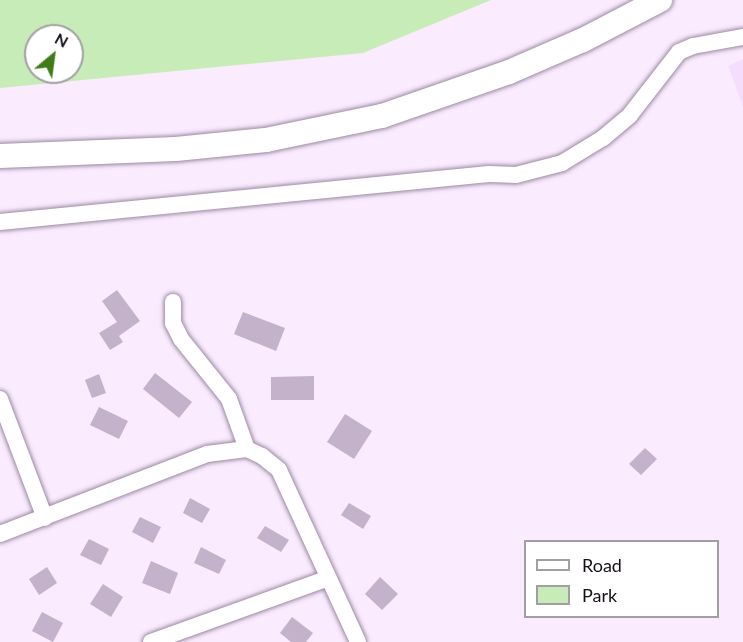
<!DOCTYPE html>
<html>
<head>
<meta charset="utf-8">
<style>
  body { margin:0 }
  #map { position:relative; width:743px; height:642px; overflow:hidden; background:#faebff; font-family:Lato,sans-serif }
  div>[style] { position:absolute }
  [style*='--x'] { left:calc(var(--x)*1px); top:calc(var(--y)*1px); width:calc(var(--w)*1px); rotate:calc(var(--a)*1deg) }
  .built>* { inset:0; background:#f5defd }
  .green>* { inset:0; background:#c8ecb7 }
  .building>* { inset:0; background:#c3b2ca }
  .roads { filter:drop-shadow(0 0 2px #9b8aa1) drop-shadow(0 0 2px #9b8aa1) }
  .minor>* { height:16px; margin:-8px; padding:0 8px; transform-origin:8px; border-radius:8px; background:#fff }
  .secondary>* { height:24px; margin:-12px; padding:0 12px; transform-origin:12px; border-radius:12px; background:#fff }
  span { translate:-50% -50%; white-space:nowrap; text-align:center; line-height:1.15; -webkit-text-stroke:6px #fff; paint-order:stroke }
  .legend { position:absolute; left:524px; top:540px; width:195px; height:78px; box-sizing:border-box; background:#fff; border:2px solid #a29fa3; margin:0; padding:8px 10px; list-style:none; font-size:18px; color:#161018 }
  .legend li { display:flex; align-items:center; gap:12px; height:30px }
  .legend b { width:30px; border:2px solid #a29fa3 }
  .north { position:absolute; left:24px; top:24px; width:60px; height:60px; box-sizing:border-box; background:#fff; border:2px solid #a29fa3; border-radius:50%; rotate:29deg; font-size:16px; font-weight:700; line-height:24px; text-align:center; color:#161018 }
  .north::after { content:''; display:block; margin:auto; width:21px; height:27px; background:#407c17; clip-path:polygon(50% 0,100% 100%,50% 72%,0 100%) }
</style>
</head>
<body>
<div id="map">
  <div class="built">
    <i style="clip-path:polygon(743px 59px,743px 107px,728px 66px)"></i>
  </div>
  <div class="green">
    <i style="clip-path:polygon(evenodd,0 0,491px 0,363px 53px,0 88px,0 0,36px 36px,72px 36px,72px 72px,36px 72px,36px 36px)"></i>
  </div>
  <div class="building">
    <i style="clip-path:polygon(117px 290px,140px 321px,119px 336px,123px 342px,110px 350px,99px 333px,117px 322px,102px 301px)"></i>
    <i style="clip-path:polygon(243px 312px,285px 328px,276px 351px,234px 334px)"></i>
    <i style="clip-path:polygon(155px 373px,192px 402px,179px 418px,143px 389px)"></i>
    <i style="clip-path:polygon(99px 374px,106px 393px,92px 398px,85px 380px)"></i>
    <i style="clip-path:polygon(314px 376px,314px 400px,271px 400px,271px 377px)"></i>
    <i style="clip-path:polygon(99px 407px,128px 421px,119px 439px,90px 425px)"></i>
    <i style="clip-path:polygon(345px 414px,372px 431px,354px 459px,327px 442px)"></i>
    <i style="clip-path:polygon(645px 448px,657px 459px,641px 475px,629px 464px)"></i>
    <i style="clip-path:polygon(190px 498px,210px 509px,202px 523px,183px 513px)"></i>
    <i style="clip-path:polygon(349px 503px,371px 516px,363px 529px,341px 515px)"></i>
    <i style="clip-path:polygon(140px 517px,161px 527px,153px 543px,132px 532px)"></i>
    <i style="clip-path:polygon(265px 526px,289px 540px,281px 552px,257px 538px)"></i>
    <i style="clip-path:polygon(89px 539px,109px 549px,101px 565px,80px 555px)"></i>
    <i style="clip-path:polygon(201px 547px,226px 560px,219px 574px,194px 563px)"></i>
    <i style="clip-path:polygon(151px 561px,178px 573px,170px 594px,142px 583px)"></i>
    <i style="clip-path:polygon(47px 567px,57px 583px,39px 595px,29px 579px)"></i>
    <i style="clip-path:polygon(380px 577px,398px 594px,382px 610px,365px 594px)"></i>
    <i style="clip-path:polygon(103px 584px,123px 597px,111px 617px,90px 604px)"></i>
    <i style="clip-path:polygon(42px 612px,63px 623px,53px 642px,32px 631px)"></i>
    <i style="clip-path:polygon(292px 617px,313px 633px,306px 642px,291px 642px,280px 633px)"></i>
  </div>
  <div class="roads">
    <div class="minor">
      <i style="--x:0;--y:222;--w:491;--a:-5.6"></i>
      <i style="--x:489;--y:174;--w:27;--a:2"></i>
      <i style="--x:516;--y:175;--w:48;--a:-14.6"></i>
      <i style="--x:562;--y:163;--w:48;--a:-31.4"></i>
      <i style="--x:603;--y:138;--w:35;--a:-40"></i>
      <i style="--x:630;--y:115;--w:80;--a:-52.1"></i>
      <i style="--x:679;--y:52;--w:15;--a:-23"></i>
      <i style="--x:693;--y:46;--w:51;--a:-10.2"></i>
      <i style="--x:173;--y:302;--w:21;--a:90"></i>
      <i style="--x:173;--y:323;--w:18;--a:63"></i>
      <i style="--x:181;--y:339;--w:77;--a:51.3"></i>
      <i style="--x:229;--y:399;--w:53;--a:70.2"></i>
      <i style="--x:0;--y:399;--w:127;--a:69.3"></i>
      <i style="--x:0;--y:534;--w:222;--a:-21.1"></i>
      <i style="--x:207;--y:454;--w:40;--a:-7.1"></i>
      <i style="--x:247;--y:449;--w:17;--a:25"></i>
      <i style="--x:262;--y:456;--w:22;--a:39"></i>
      <i style="--x:279;--y:470;--w:189;--a:65.3"></i>
      <i style="--x:151;--y:642;--w:186;--a:-19.8"></i>
    </div>
    <div class="secondary">
      <i style="--x:0;--y:156;--w:176;--a:-2.3"></i>
      <i style="--x:176;--y:149;--w:90;--a:-5.7"></i>
      <i style="--x:266;--y:140;--w:118;--a:-11.7"></i>
      <i style="--x:382;--y:116;--w:134;--a:-19.1"></i>
      <i style="--x:509;--y:72;--w:81;--a:-23.4"></i>
      <i style="--x:583;--y:40;--w:87;--a:-27.5"></i>
    </div>
  </div>
  <ul class="legend">
  <li><b style="height:8px;background:#fff"></b>Road</li>
  <li><b style="height:16px;background:#c8ecb7"></b>Park</li>
  </ul>
  <div class="north">N</div>
</div>
</body>
</html>
